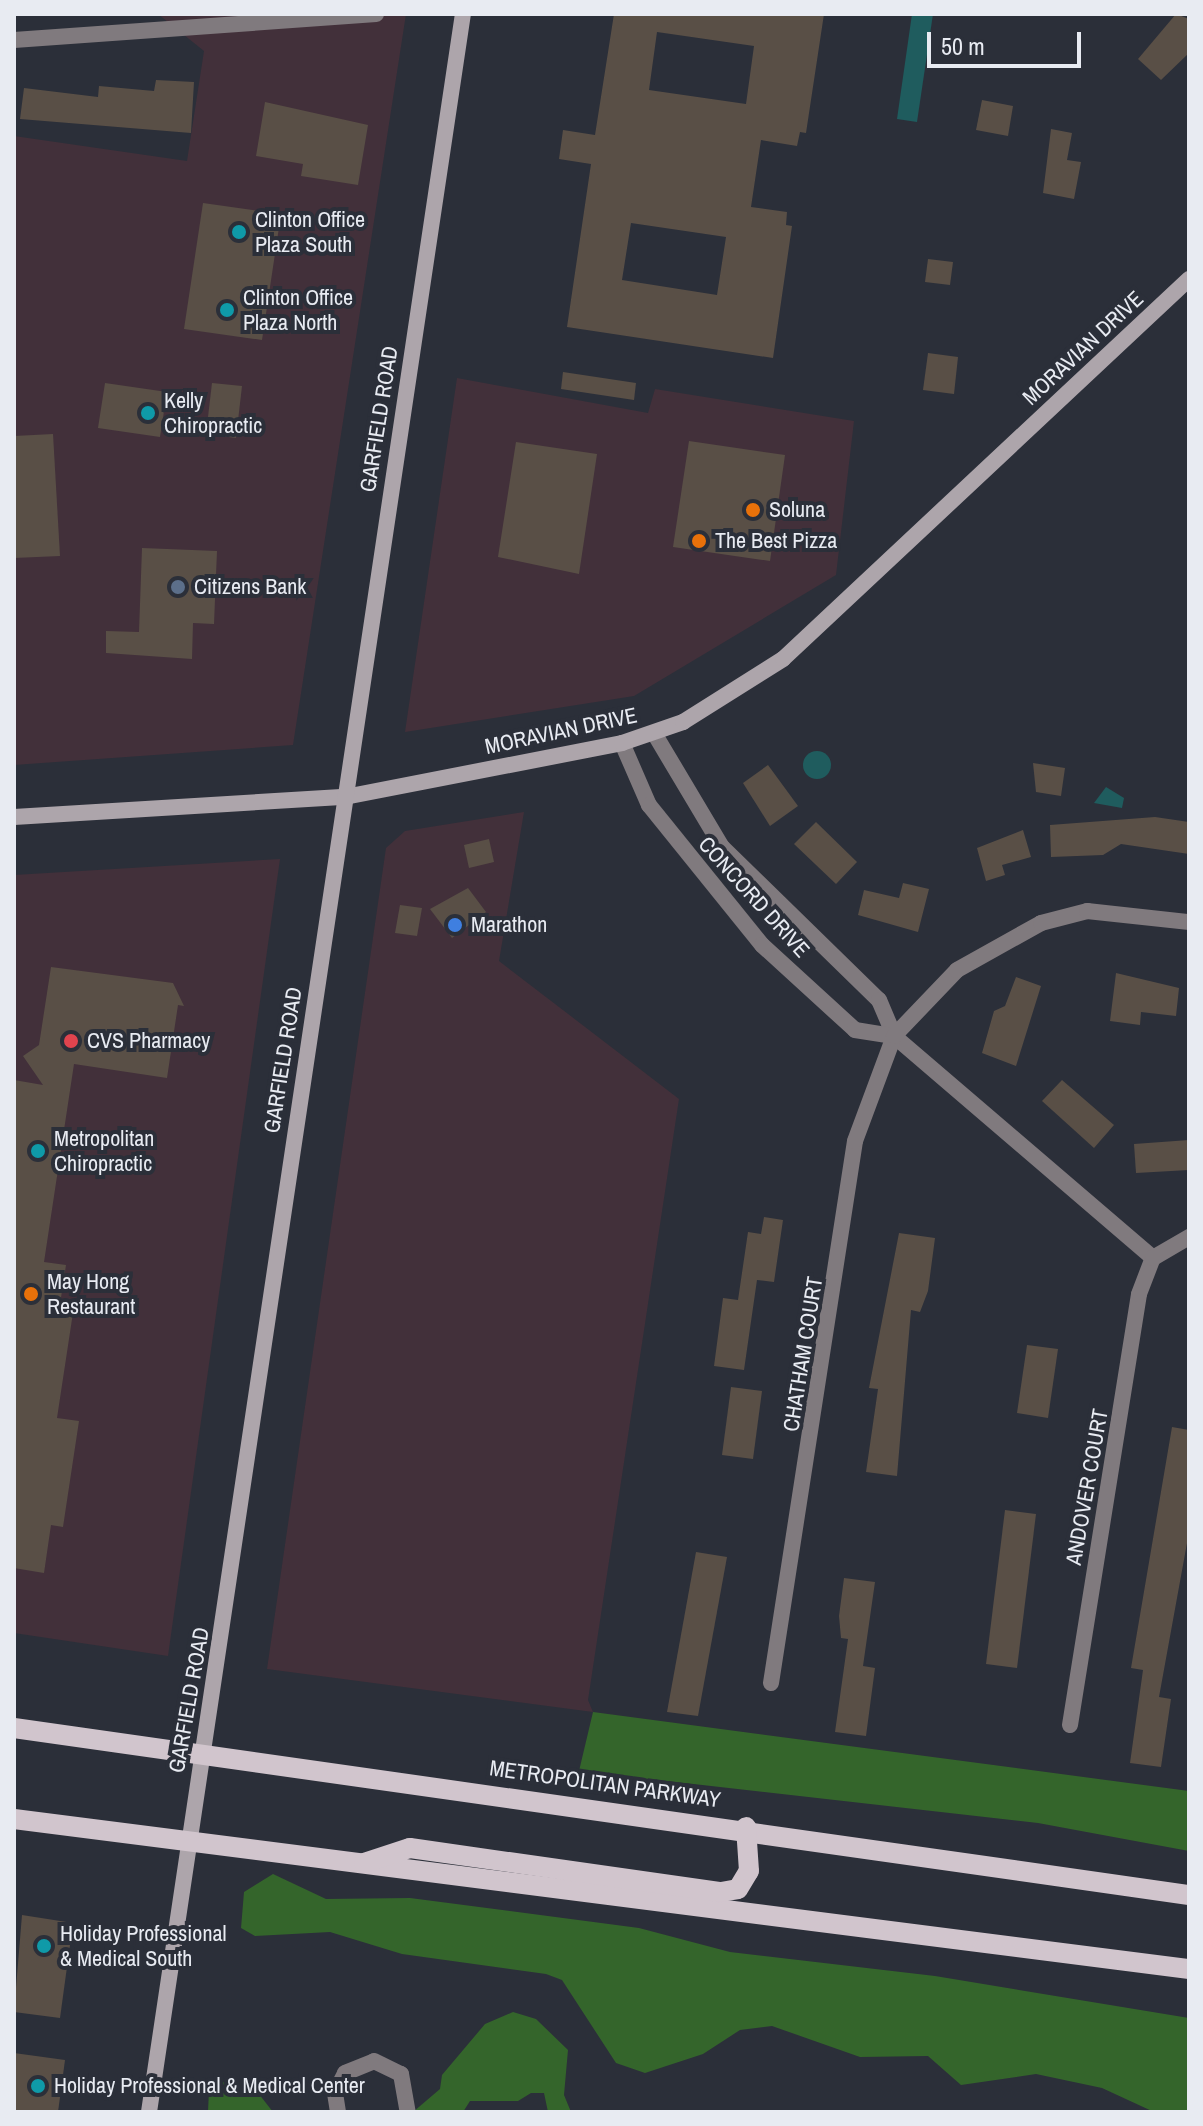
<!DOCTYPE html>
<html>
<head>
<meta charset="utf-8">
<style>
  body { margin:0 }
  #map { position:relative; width:1203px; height:2126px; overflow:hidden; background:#2b2f39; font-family:"Archivo Narrow",sans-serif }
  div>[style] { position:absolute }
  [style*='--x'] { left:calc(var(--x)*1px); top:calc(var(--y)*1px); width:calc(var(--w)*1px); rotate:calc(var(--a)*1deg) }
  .commercial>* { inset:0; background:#42303a }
  .forest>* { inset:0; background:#34652b }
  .water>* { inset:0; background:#1f5c5e }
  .round { border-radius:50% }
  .building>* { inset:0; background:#594f46 }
  .street>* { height:16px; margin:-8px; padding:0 8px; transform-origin:8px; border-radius:8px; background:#807a7e }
  .secondary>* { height:16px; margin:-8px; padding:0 8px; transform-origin:8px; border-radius:8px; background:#ada5ab }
  .primary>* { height:20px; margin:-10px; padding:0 10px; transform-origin:10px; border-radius:10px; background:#d1c5cd }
  .dots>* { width:22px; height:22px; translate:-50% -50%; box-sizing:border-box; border:4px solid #2b2f39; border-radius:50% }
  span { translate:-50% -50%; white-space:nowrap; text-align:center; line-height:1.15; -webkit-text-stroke:8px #2b2f39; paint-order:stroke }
  .poi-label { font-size:22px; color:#e8ebf2 }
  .left { translate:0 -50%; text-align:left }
  .street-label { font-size:22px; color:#e8ebf2 }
  .frame { position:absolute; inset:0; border:16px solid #e8ebf2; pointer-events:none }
  .scale { position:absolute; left:927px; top:32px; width:154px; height:36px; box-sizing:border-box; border:4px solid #e8ebf2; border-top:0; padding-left:10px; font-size:24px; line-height:28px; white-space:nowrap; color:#e8ebf2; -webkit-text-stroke:6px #2b2f39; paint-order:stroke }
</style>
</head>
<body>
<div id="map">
  <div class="commercial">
    <i style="clip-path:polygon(158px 14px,406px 14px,293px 745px,14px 765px,14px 136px,187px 161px,204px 51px)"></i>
    <i style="clip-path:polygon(457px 378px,648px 413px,655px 389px,854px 421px,836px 575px,634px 696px,405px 732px)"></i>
    <i style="clip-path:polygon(524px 812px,499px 961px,679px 1099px,588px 1700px,593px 1712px,267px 1669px,386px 848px,405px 831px)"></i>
    <i style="clip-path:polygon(280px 859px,168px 1656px,14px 1633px,14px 875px)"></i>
  </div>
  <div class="forest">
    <i style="clip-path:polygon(593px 1712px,1189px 1791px,1189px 1851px,1038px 1823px,579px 1771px)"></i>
    <i style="clip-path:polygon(273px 1874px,326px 1899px,410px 1898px,639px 1928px,730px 1952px,935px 1976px,1189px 2018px,1189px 2112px,1154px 2112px,1102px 2088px,1036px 2074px,961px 2085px,928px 2056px,860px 2057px,772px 2026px,740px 2030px,703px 2054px,645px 2073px,616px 2063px,562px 1980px,546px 1974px,402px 1954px,330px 1932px,255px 1936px,241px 1928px,244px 1892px)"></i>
    <i style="clip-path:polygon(513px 2012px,536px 2019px,568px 2050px,564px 2095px,571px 2112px,548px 2112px,544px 2093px,531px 2093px,518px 2101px,470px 2101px,463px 2112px,413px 2112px,440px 2089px,442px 2075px,485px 2024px)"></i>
    <i style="clip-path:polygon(219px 2082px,251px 2084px,273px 2112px,208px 2112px,209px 2090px)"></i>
  </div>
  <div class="water">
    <i style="clip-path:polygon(912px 14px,933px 14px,917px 122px,897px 119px)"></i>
    <i class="round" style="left:803px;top:751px;width:28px;height:28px"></i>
    <i style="clip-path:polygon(1106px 787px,1124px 798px,1122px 808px,1094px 803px)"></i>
  </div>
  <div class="building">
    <i style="clip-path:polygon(evenodd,614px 14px,824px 14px,806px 133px,800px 132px,797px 146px,761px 140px,751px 207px,787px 212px,786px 225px,792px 226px,773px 358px,567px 327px,591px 164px,559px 159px,563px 130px,595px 135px,614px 14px,657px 32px,754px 46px,746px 104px,649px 90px,657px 32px,614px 14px,631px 223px,726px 237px,717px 295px,622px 280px,631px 223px)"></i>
    <i style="clip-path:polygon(1176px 14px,1189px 19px,1189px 53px,1161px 80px,1138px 59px)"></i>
    <i style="clip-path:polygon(156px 80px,194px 82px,191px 133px,20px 119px,24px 88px,98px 97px,99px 86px,154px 91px)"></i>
    <i style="clip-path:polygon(982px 100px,1013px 106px,1008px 136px,976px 130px)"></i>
    <i style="clip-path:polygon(265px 102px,368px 125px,358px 185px,301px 176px,303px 164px,256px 156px)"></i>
    <i style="clip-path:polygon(1051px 129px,1072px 133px,1067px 160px,1081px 162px,1074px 199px,1043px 193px)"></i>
    <i style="clip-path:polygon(203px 203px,281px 214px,262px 340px,184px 329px)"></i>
    <i style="clip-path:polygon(928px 259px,953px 262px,950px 285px,925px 282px)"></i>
    <i style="clip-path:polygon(928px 353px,958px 357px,954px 394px,923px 390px)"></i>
    <i style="clip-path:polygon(563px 372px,636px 383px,634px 400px,561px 389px)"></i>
    <i style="clip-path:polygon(105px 383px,167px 392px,160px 437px,98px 428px)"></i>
    <i style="clip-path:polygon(212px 383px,242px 386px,236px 438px,206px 434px)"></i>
    <i style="clip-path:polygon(53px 434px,60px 556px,14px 558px,14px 436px)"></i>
    <i style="clip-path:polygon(689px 441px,785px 455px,770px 561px,673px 547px)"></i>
    <i style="clip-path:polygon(516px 442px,597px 454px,579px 574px,498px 557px)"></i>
    <i style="clip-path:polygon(142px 548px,217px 551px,214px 624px,193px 623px,192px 659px,106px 653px,106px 631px,139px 632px)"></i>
    <i style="clip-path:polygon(1033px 763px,1065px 768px,1061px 796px,1036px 792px)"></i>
    <i style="clip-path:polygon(768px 765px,798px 806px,770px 826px,743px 783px)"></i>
    <i style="clip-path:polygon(1155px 817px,1189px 822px,1189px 854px,1121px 844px,1103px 855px,1051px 857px,1050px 825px)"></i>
    <i style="clip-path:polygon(816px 822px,857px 862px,836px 884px,794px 844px)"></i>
    <i style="clip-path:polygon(1023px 830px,1031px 857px,1002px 865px,1005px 875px,986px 881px,977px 848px)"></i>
    <i style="clip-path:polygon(489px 839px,494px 862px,469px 868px,464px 845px)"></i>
    <i style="clip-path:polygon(903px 883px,929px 889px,918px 932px,858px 915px,864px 890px,899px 898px)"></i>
    <i style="clip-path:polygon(468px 888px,486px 912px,452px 938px,430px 909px)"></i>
    <i style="clip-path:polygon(400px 905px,422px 908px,417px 936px,395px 933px)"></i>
    <i style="clip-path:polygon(51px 967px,173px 983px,184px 1006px,178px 1005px,167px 1078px,74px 1064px,44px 1262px,66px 1265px,60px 1304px,74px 1306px,57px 1418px,79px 1421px,63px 1527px,51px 1525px,44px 1573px,14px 1568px,14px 1080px,43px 1085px,23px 1056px,39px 1045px)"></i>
    <i style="clip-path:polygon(1116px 973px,1179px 988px,1176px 1016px,1141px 1012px,1140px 1025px,1110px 1021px)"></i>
    <i style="clip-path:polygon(1016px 977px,1041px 986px,1016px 1066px,982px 1053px,994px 1011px,1005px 1006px)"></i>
    <i style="clip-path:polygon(1062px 1080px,1114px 1125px,1094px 1148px,1042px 1101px)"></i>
    <i style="clip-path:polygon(1189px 1140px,1189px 1170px,1136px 1173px,1134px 1144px)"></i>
    <i style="clip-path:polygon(764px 1217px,783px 1220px,774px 1282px,757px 1280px,744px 1370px,714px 1366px,723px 1298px,738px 1300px,748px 1232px,761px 1234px)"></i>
    <i style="clip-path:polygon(899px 1233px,935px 1238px,928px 1291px,920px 1312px,911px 1310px,897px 1476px,866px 1472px,878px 1389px,869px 1388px)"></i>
    <i style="clip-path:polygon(1027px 1345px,1058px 1349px,1048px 1418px,1017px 1413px)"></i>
    <i style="clip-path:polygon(731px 1387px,762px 1391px,753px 1459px,722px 1455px)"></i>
    <i style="clip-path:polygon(1172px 1427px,1189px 1430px,1189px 1532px,1159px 1697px,1171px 1699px,1161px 1767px,1130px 1763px,1143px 1670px,1131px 1668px)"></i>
    <i style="clip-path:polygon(1005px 1510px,1036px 1514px,1017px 1668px,986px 1664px)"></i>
    <i style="clip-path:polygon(696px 1552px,727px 1557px,698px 1716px,667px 1712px)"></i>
    <i style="clip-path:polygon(844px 1578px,875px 1582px,863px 1666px,875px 1668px,866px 1736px,835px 1732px,848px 1639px,841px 1638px,839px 1616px)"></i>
    <i style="clip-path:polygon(22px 1915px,73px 1923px,60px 2018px,14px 2012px)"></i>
    <i style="clip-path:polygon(14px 2053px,65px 2060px,58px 2112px,14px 2112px)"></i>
  </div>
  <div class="street">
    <i style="--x:14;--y:40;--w:363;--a:-4.1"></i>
    <i style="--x:654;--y:733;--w:133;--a:59.2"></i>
    <i style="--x:722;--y:847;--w:219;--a:44.3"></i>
    <i style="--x:879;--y:1000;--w:39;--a:67"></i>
    <i style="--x:894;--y:1036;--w:341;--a:40.6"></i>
    <i style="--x:622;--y:743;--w:68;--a:66.5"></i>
    <i style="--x:649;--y:805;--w:180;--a:51.1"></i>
    <i style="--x:762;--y:945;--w:126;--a:42.4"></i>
    <i style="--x:855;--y:1030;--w:39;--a:9"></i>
    <i style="--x:771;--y:1683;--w:548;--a:-81.19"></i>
    <i style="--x:855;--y:1141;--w:112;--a:-69.6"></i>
    <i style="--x:894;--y:1036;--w:91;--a:-46.3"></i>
    <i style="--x:957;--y:970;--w:96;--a:-29.2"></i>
    <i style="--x:1041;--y:923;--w:48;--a:-14.6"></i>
    <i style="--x:1087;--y:911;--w:103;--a:6.2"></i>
    <i style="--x:1070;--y:1725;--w:436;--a:-80.9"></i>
    <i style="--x:1139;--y:1294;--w:39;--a:-69"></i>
    <i style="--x:1153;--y:1258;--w:42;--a:-30.3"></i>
    <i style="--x:338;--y:2112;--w:19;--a:-99"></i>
    <i style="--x:335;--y:2093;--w:22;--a:-63"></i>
    <i style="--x:345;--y:2073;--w:31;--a:-22"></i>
    <i style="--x:374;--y:2061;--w:30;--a:26"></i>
    <i style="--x:401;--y:2074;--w:39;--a:80"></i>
  </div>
  <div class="secondary">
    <i style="--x:14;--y:817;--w:332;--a:-3.5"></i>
    <i style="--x:345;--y:797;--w:282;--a:-11"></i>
    <i style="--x:622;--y:743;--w:65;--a:-19"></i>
    <i style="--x:683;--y:722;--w:118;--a:-32.2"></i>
    <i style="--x:783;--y:659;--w:556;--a:-43.11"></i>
    <i style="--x:149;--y:2112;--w:2121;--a:-81.49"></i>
  </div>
  <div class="primary">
    <i style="--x:14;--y:1728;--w:1187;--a:8.09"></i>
    <i style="--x:14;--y:1819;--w:1185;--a:7.28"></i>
    <i style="--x:364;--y:1863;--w:48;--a:-18.1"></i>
    <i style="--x:410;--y:1848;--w:314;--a:8.1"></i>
    <i style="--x:721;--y:1892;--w:17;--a:-10"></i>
    <i style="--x:738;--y:1889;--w:21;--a:-59"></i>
    <i style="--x:749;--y:1871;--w:44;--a:-93.9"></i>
  </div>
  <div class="dots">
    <i style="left:239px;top:232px;background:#0f9aa8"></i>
    <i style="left:227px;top:310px;background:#0f9aa8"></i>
    <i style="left:148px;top:413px;background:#0f9aa8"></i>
    <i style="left:753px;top:510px;background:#e8710a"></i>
    <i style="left:699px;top:541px;background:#e8710a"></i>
    <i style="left:178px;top:587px;background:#5c6f8a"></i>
    <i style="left:455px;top:925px;background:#3f7fe0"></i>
    <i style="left:71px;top:1041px;background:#e0444e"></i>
    <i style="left:38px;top:1151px;background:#0f9aa8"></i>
    <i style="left:31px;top:1294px;background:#e8710a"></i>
    <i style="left:44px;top:1946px;background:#0f9aa8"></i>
    <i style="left:38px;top:2086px;background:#0f9aa8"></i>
  </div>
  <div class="poi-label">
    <span class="left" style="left:255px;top:232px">Clinton Office<br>Plaza South</span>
    <span class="left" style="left:243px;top:310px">Clinton Office<br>Plaza North</span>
    <span class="left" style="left:164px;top:413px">Kelly<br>Chiropractic</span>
    <span class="left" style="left:769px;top:510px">Soluna</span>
    <span class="left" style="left:715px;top:541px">The Best Pizza</span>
    <span class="left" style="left:194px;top:587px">Citizens Bank</span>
    <span class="left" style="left:471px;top:925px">Marathon</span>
    <span class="left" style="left:87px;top:1041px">CVS Pharmacy</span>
    <span class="left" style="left:54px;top:1151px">Metropolitan<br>Chiropractic</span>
    <span class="left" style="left:47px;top:1294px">May Hong<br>Restaurant</span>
    <span class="left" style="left:60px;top:1946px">Holiday Professional<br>&amp; Medical South</span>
    <span class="left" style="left:54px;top:2086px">Holiday Professional &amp; Medical Center</span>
  </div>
  <div class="street-label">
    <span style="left:1083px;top:348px;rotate:-43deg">MORAVIAN DRIVE</span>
    <span style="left:379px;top:419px;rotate:-81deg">GARFIELD ROAD</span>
    <span style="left:561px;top:731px;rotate:-12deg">MORAVIAN DRIVE</span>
    <span style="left:754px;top:897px;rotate:48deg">CONCORD DRIVE</span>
    <span style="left:283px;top:1060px;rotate:-81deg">GARFIELD ROAD</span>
    <span style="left:803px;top:1354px;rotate:-81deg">CHATHAM COURT</span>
    <span style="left:1087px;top:1487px;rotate:-80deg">ANDOVER COURT</span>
    <span style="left:189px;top:1700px;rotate:-80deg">GARFIELD ROAD</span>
    <span style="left:605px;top:1784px;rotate:8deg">METROPOLITAN PARKWAY</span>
  </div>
  <div class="frame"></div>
  <div class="scale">50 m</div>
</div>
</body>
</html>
